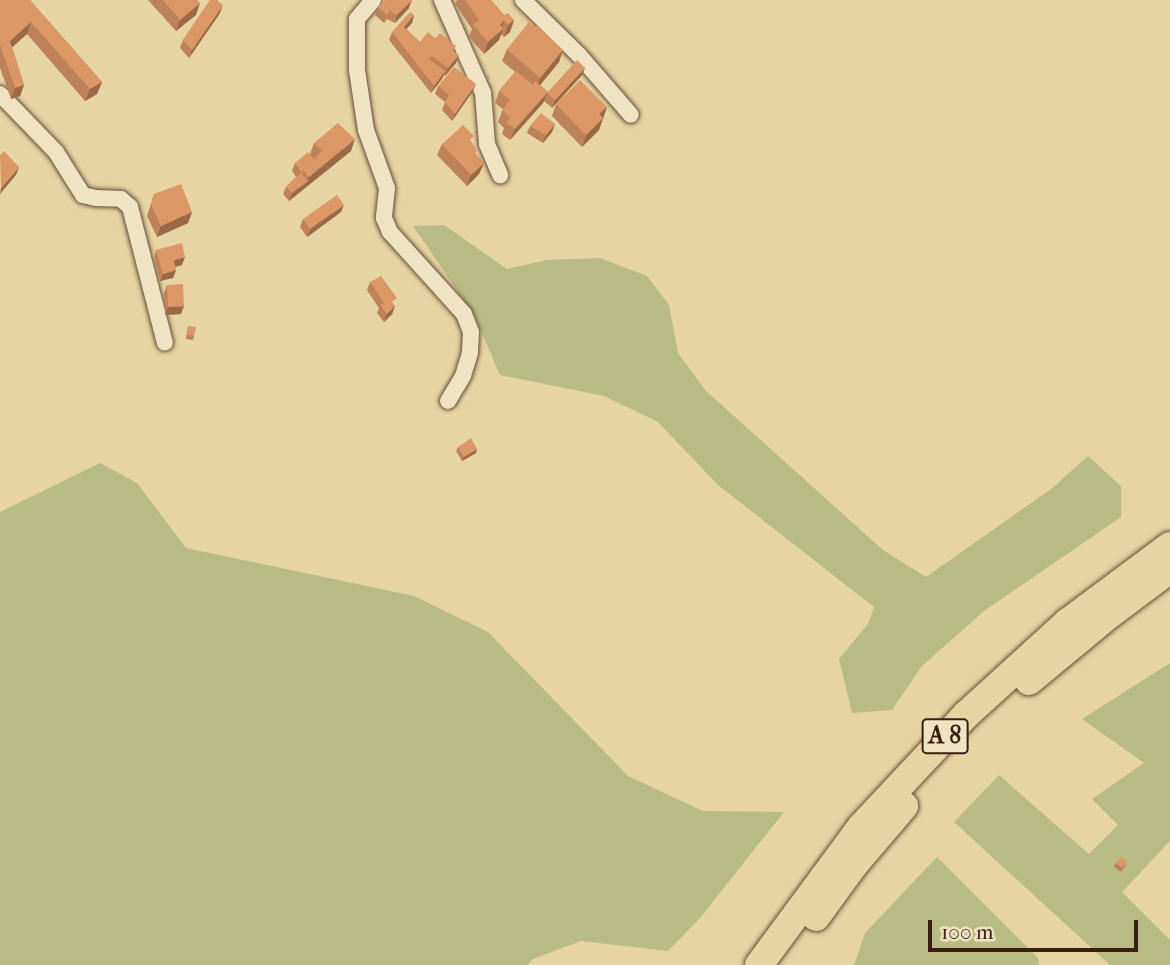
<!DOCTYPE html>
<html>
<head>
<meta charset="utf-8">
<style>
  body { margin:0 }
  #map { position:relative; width:1170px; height:965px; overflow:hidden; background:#e7d4a3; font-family:"IM FELL French Canon",serif }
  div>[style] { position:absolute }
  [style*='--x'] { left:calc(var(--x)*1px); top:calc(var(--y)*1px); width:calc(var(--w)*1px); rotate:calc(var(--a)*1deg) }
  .green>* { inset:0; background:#b8bc84 }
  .roads { filter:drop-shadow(0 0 2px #664c36) drop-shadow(0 0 2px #664c36) }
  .minor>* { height:16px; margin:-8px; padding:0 8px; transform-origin:8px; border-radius:8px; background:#efe3c3 }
  .motorway>* { height:28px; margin:-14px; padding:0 14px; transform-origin:14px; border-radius:14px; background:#e7d4a3 }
  .wall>* { inset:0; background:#bd8259 }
  .shaded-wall>* { inset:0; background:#9a6a48 }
  .building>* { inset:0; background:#dc9767 }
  span { translate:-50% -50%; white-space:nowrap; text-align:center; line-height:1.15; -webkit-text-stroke:6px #efe3c3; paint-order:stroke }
  .shield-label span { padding:2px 5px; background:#efe3c3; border:2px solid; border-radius:5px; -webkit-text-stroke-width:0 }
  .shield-label { font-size:24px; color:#3b1e12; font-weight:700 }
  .scale { position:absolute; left:928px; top:920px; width:210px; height:32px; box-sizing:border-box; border:4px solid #3b1e12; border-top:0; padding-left:9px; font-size:21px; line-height:24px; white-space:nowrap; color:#3b1e12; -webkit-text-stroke:5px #efe3c3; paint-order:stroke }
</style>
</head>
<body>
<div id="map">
  <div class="green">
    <i style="clip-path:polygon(444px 225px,507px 269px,547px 260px,600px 258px,647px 276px,669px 305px,678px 353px,705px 390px,883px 550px,926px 577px,1051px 489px,1088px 456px,1121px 486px,1121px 517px,984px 611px,922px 666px,892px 710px,852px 713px,839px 659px,868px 624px,874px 607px,718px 485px,658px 422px,604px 396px,500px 375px,474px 315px,413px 226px)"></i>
    <i style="clip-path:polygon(100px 463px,137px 483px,186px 548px,414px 596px,488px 632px,628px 776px,703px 811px,784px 812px,700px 918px,668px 951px,581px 941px,533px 959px,528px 965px,0 965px,0 512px)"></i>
    <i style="clip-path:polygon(1170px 663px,1170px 841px,1122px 892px,1170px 940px,1170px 965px,1110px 965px,954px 822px,999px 775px,1089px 854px,1118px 825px,1092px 799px,1144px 763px,1082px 719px)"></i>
    <i style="clip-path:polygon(937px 857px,1038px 958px,1039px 965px,854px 965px,865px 933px)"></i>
  </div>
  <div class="roads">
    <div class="minor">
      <i style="--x:373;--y:0;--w:25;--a:130"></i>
      <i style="--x:357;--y:19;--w:51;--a:90"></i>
      <i style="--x:357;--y:70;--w:61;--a:81.5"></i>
      <i style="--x:366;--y:130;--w:62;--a:70.1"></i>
      <i style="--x:387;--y:188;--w:30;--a:96"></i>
      <i style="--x:384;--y:218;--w:15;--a:67"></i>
      <i style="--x:390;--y:232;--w:110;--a:47.9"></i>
      <i style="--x:464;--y:314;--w:19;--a:69"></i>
      <i style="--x:471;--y:332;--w:21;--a:93"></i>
      <i style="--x:470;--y:353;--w:24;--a:107"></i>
      <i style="--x:463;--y:376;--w:29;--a:121"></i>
      <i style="--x:442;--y:0;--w:102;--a:66.2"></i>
      <i style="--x:483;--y:93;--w:51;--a:85.5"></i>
      <i style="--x:487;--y:144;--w:34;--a:67"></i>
      <i style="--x:523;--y:0;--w:78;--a:44.5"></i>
      <i style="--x:579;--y:55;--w:79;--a:49.1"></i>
      <i style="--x:0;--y:94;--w:81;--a:46"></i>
      <i style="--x:56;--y:152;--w:51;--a:57.9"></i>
      <i style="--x:83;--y:195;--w:13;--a:13"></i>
      <i style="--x:96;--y:198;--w:25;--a:2"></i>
      <i style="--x:121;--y:199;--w:12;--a:42"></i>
      <i style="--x:130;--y:207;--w:140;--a:75.6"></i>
    </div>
    <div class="motorway">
      <i style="--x:1029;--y:681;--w:105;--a:-39.6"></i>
      <i style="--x:1110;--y:614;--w:75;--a:-36.9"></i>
      <i style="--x:816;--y:917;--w:63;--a:-54"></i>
      <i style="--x:853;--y:866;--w:79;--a:-49.6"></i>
      <i style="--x:759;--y:965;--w:173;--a:-53.5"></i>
      <i style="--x:862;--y:826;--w:152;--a:-46.9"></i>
      <i style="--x:966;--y:715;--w:138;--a:-42.4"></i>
      <i style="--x:1068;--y:622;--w:127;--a:-36.7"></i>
    </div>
  </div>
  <div class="wall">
    <i style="clip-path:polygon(0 0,30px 0,102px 82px,97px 94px,85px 101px,27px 34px,12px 47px,24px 85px,20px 96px,11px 99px,0 68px)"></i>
    <i style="clip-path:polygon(148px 0,197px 0,196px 15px,176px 31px)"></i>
    <i style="clip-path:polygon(210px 0,218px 0,217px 1px,220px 13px,189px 58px,180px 48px,183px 40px)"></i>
    <i style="clip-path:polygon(457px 0,491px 0,504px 15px,514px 20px,510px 32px,504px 37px,501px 34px,499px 40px,484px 54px,469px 37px,472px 29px,455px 4px)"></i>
    <i style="clip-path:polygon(378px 7px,409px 8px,395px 23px,387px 19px,384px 23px,375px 15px)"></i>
    <i style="clip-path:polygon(414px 15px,412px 23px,406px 29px,420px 42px,435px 38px,454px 51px,456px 63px,445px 76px,444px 75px,442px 79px,431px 93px,389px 40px,392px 32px)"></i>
    <i style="clip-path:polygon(507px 49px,563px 50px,559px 62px,540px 85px,548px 92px,585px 68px,582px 75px,552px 108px,544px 101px,543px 103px,510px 140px,502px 134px,504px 128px,498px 122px,503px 109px,495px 103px,499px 91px,515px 72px,502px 61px)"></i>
    <i style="clip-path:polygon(438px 86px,473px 91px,452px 121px,442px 110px,445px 102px,435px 94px)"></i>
    <i style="clip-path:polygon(556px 104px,607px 107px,599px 130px,582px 147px,552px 116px)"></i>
    <i style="clip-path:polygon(555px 124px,552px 132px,543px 143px,527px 133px,530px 126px)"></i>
    <i style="clip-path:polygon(471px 142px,476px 149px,475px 153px,484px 163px,479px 174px,467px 186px,437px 155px,442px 144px)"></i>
    <i style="clip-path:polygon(314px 143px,351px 151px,289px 201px,283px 194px,286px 187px,296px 177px,292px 171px,295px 163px,310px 154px)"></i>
    <i style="clip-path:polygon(154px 194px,192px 212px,188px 223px,157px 237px,147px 216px)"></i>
    <i style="clip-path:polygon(341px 212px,307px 237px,300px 227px,303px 219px)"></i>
    <i style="clip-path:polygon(156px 250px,182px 265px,175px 267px,176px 270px,173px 278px,160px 281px,154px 258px)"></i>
    <i style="clip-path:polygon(370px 282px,395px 306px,392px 314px,384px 322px,377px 313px,379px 308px,367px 290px)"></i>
    <i style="clip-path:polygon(167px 285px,181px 314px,165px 315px,164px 293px)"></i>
    <i style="clip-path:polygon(188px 326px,194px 336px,193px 340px,186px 339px)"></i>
    <i style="clip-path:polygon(458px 447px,476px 453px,462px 461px,456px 451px)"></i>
    <i style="clip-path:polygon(1116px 863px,1126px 865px,1121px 872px,1114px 867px)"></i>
  </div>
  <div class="shaded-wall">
    <i style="clip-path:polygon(412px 0,409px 8px,395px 23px,397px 15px)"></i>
    <i style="clip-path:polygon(200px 3px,196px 15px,176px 31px,180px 20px)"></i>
    <i style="clip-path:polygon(223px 5px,220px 13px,189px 58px,192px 50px)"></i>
    <i style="clip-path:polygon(414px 15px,412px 23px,401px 35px,404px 27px)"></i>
    <i style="clip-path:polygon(504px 20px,501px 31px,503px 29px,499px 40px,484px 54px,488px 42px,500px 25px)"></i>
    <i style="clip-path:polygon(514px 20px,510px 32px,504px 37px,508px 25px)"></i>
    <i style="clip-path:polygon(31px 22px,27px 34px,6px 53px,10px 41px)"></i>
    <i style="clip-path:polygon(563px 50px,559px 62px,536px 90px,540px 78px)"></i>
    <i style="clip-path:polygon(459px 55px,456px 63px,445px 76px,448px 68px)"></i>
    <i style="clip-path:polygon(585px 68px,582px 75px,552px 108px,555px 100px)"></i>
    <i style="clip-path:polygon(445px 71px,442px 79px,431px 93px,434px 86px)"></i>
    <i style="clip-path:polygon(102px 82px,97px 94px,85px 101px,90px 89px)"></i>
    <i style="clip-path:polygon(476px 84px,473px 91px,452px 121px,455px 114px)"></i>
    <i style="clip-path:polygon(24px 85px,20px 96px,11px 99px,15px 88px)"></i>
    <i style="clip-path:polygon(548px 92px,543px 103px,510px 140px,515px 129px)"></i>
    <i style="clip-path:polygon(607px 107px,603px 119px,599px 114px)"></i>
    <i style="clip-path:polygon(603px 118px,599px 130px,582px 147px,586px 135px)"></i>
    <i style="clip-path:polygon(555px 124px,552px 132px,543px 143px,546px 135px)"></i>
    <i style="clip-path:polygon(355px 139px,351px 151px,289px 201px,292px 193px,308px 181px,309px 177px)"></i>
    <i style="clip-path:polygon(484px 163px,479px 174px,467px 186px,471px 175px)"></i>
    <i style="clip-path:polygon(19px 167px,16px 175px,0 194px,1px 188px)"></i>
    <i style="clip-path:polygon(344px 205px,341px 212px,307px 237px,310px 229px)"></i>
    <i style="clip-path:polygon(192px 212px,188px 223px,157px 237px,161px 226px)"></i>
    <i style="clip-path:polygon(185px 257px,182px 265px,171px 268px,174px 260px)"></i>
    <i style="clip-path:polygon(176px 270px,173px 278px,160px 281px,163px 274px)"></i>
    <i style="clip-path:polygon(184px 306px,181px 314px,165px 315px,168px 307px)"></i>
    <i style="clip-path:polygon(395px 306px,392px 314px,384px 322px,387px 314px)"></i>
    <i style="clip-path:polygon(477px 449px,476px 453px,462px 461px,464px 457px)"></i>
  </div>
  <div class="building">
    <i style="clip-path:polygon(0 0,30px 0,102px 82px,90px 89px,31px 22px,10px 41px,24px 85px,15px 88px,0 44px)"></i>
    <i style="clip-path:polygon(163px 0,197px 0,200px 3px,180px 20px)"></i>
    <i style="clip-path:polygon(210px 0,216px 0,223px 5px,192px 50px,183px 40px)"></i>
    <i style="clip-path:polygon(385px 0,412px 0,397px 15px,390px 11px,387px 15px,378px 7px)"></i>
    <i style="clip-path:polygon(465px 0,491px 0,504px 15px,508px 13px,514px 20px,508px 25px,504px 20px,500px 25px,503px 29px,488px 42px,473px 25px,479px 20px)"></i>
    <i style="clip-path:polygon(410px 12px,414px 15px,404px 27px,420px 42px,428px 32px,435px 38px,440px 33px,456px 46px,453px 51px,459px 55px,448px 68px,432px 56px,429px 59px,445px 71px,434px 86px,392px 32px)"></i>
    <i style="clip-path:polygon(529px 22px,536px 27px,537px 25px,563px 50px,540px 78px,507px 49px)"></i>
    <i style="clip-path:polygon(577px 60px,585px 68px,555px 100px,547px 93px)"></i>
    <i style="clip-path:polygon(454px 67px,476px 84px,455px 114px,445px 102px,449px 95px,438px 86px)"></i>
    <i style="clip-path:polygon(516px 71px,533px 85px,535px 81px,548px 92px,515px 129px,506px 123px,510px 117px,502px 110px,510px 100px,499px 91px)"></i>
    <i style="clip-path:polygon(580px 80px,607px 107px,599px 114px,603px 118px,586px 135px,556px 104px)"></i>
    <i style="clip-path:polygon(541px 113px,555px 124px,546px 135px,530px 126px)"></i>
    <i style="clip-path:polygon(338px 123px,355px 139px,309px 177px,303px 170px,322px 151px,314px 143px)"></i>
    <i style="clip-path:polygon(463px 125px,474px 136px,470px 140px,476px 149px,474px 152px,484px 163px,471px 175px,442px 144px)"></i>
    <i style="clip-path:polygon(4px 151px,19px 167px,1px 188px,0 155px)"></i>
    <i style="clip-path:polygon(308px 152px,314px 159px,303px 170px,302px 173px,295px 163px)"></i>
    <i style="clip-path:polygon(301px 173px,308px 181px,292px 193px,286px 187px)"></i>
    <i style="clip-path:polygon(181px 184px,192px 212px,161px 226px,151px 204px,154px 194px)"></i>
    <i style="clip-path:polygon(337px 195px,344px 205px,310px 229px,303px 219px)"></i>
    <i style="clip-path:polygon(182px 243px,185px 257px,174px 260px,176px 270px,163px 274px,156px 250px)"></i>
    <i style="clip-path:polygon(381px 276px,397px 298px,392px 302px,395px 306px,387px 314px,380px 305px,384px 303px,370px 282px)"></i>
    <i style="clip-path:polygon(183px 284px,184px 306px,168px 307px,167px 285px)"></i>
    <i style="clip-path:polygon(188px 326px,196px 327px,194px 336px,187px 335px)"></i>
    <i style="clip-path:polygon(471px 438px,477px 449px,464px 457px,458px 447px)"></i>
    <i style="clip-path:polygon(1121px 857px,1127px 861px,1122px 868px,1116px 863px)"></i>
  </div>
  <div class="shield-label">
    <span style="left:945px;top:736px">A 8</span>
  </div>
  <div class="scale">100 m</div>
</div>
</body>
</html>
